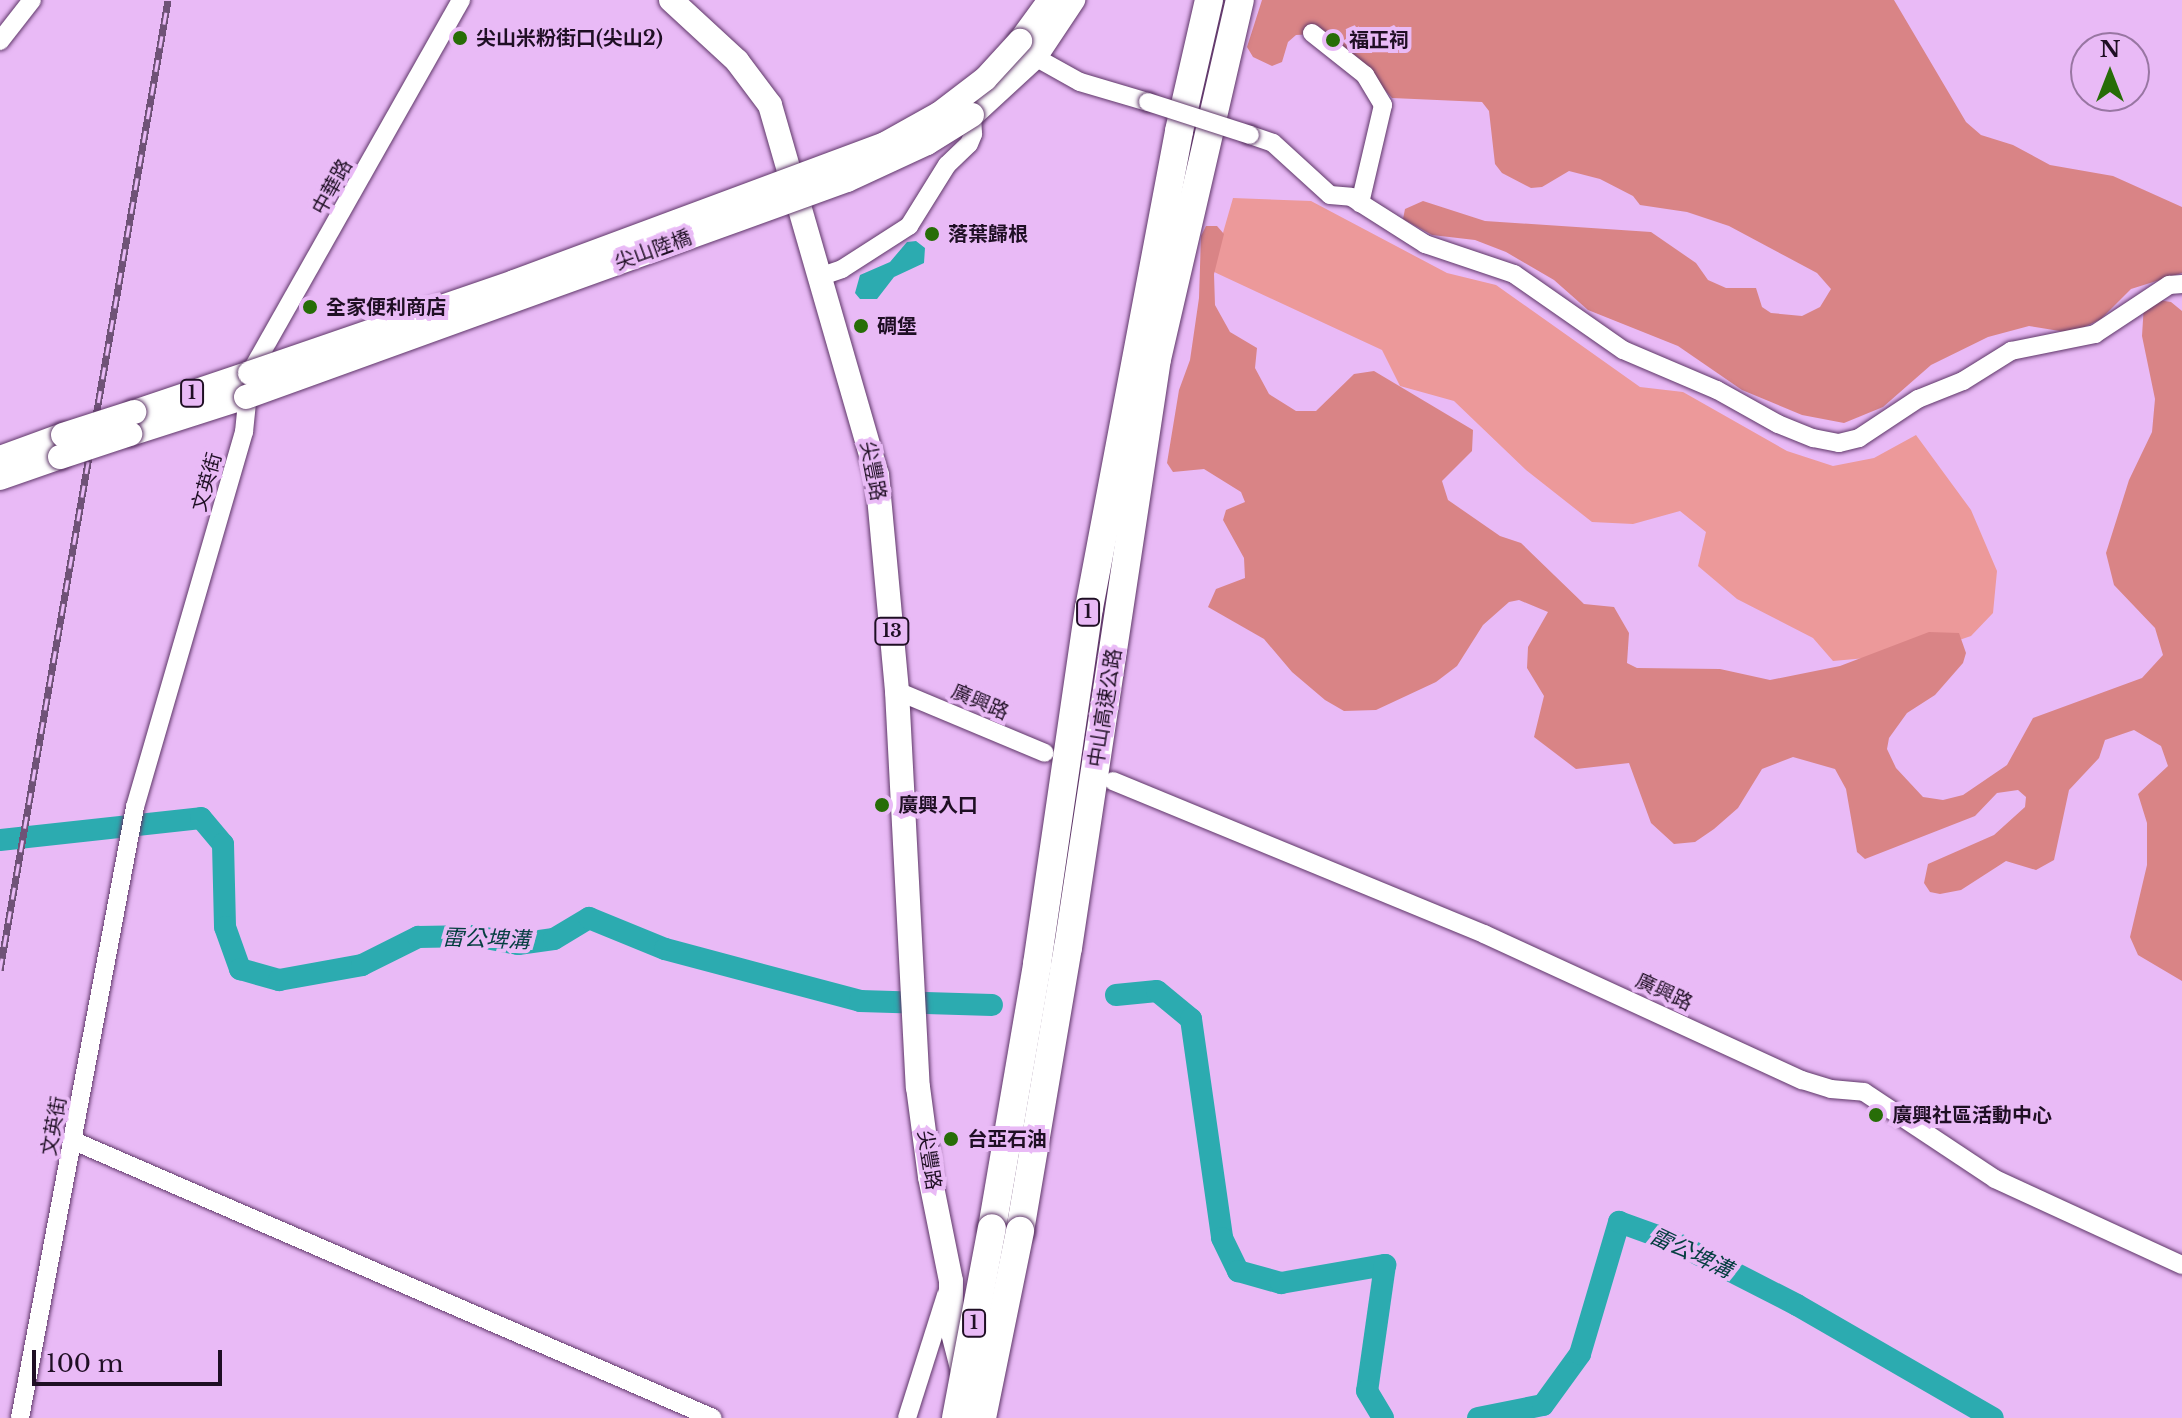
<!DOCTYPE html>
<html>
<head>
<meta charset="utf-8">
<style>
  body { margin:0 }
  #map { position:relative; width:2182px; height:1418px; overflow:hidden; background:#e9baf6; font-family:"Libre Baskerville","Noto Sans TC",serif }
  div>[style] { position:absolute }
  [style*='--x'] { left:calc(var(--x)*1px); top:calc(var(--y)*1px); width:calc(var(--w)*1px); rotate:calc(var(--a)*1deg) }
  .green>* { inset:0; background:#ec999a }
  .forest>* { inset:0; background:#d98486 }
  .water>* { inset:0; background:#2cabb0 }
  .river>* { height:22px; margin:-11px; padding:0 11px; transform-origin:11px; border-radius:11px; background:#2cabb0 }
  .roads { filter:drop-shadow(0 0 2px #5e3668) drop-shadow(0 0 2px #5e3668) }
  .minor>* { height:18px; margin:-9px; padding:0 9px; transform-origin:9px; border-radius:9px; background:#fff }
  .major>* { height:24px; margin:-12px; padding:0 12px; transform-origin:12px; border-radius:12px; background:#fff }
  .highway>* { height:28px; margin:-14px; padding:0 14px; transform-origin:14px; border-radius:14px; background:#fff }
  .rail>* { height:7px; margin-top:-3.5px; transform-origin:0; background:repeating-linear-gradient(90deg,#e9baf6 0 12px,#6f5277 0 24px); box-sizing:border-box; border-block:2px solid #6f5277 }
  .bridges { filter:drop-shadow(0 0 2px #5e3668) drop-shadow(0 0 2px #5e3668) }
  .minor-bridge>* { height:18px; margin:-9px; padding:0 9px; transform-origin:9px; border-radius:9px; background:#fff }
  .major-bridge>* { height:24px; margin:-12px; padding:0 12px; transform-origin:12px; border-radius:12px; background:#fff }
  .highway-bridge>* { height:28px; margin:-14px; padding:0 14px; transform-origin:14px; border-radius:14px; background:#fff }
  .dots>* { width:22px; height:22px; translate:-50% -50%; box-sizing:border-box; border:4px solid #e9baf6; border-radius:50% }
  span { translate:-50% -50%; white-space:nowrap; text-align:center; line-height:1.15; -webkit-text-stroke:8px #e9baf6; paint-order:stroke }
  .shield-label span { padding:2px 6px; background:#e9baf6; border:2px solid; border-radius:6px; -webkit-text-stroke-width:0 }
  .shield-label { font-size:18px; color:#1f0f24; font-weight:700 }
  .poi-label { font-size:20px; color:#1f0f24; font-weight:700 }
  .left { translate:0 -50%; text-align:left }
  .street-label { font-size:20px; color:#1f0f24 }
  .water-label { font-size:22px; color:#053e40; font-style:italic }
  .north { position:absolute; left:2070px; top:32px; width:80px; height:80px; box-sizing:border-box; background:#e9baf6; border:2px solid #9876a2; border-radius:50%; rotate:0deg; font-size:22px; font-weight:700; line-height:32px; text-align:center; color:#1f0f24 }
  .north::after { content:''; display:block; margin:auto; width:28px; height:36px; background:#276d07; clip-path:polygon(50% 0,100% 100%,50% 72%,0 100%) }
  .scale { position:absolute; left:32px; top:1350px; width:190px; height:36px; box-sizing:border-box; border:4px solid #1f0f24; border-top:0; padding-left:10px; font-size:24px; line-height:28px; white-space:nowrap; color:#1f0f24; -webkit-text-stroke:6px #e9baf6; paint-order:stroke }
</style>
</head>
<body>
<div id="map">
  <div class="green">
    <i style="clip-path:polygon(1233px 198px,1311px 201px,1447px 273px,1496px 285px,1640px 387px,1683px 392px,1787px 451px,1833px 466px,1874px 458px,1916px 435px,1971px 510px,1997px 571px,1993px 613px,1971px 636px,1921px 653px,1833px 661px,1813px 638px,1737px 599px,1698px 566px,1706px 532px,1680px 511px,1633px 524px,1592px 522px,1526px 470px,1454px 401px,1400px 386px,1382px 350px,1212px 271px)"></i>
  </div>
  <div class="forest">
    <i style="clip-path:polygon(1262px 0,1894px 0,1966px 122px,1981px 135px,2013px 145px,2050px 165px,2113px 176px,2182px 207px,2182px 273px,2131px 289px,2101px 319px,2072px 333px,2029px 326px,1988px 337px,1931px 365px,1883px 407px,1844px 423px,1802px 415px,1742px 390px,1678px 346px,1588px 310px,1554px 280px,1506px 252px,1475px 240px,1432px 235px,1403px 219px,1405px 209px,1423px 201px,1485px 221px,1651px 232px,1696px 263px,1708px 280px,1726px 288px,1756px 288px,1762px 307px,1771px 313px,1802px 316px,1820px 307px,1831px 289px,1817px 273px,1729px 226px,1687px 212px,1640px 205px,1633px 196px,1600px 179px,1569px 171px,1542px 187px,1531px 188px,1502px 173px,1495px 164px,1489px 111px,1482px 102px,1392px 98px,1355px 56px,1317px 34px,1296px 35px,1288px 42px,1282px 62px,1272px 66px,1253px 57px,1247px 47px)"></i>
    <i style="clip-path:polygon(1206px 226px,1217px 226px,1224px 234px,1214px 274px,1215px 305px,1230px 332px,1257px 348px,1255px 368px,1269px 394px,1296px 411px,1316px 411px,1354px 374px,1374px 371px,1473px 430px,1472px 451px,1442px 481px,1448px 500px,1500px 536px,1521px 543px,1584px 604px,1614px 607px,1629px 633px,1627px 663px,1637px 668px,1720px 669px,1770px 680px,1840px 666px,1929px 632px,1959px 633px,1966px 653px,1963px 663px,1935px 695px,1907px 713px,1889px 738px,1887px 749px,1896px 768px,1923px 797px,1943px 800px,1963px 795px,2007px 765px,2033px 718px,2142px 678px,2163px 655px,2155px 628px,2114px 585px,2106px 553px,2129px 480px,2152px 432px,2155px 399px,2142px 336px,2144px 304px,2152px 299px,2171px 302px,2182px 311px,2182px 981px,2138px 955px,2130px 937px,2147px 865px,2147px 823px,2138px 794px,2168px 766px,2161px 746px,2134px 730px,2105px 740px,2099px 758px,2069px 790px,2054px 860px,2036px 870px,2006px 861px,1961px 890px,1940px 894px,1930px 892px,1924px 883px,1928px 864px,1994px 835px,2025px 807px,2026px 797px,2018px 790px,1997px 793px,1975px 816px,1865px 859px,1857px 852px,1846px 789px,1835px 769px,1793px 757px,1762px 769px,1738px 808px,1714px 829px,1695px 842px,1674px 844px,1651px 823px,1629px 763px,1576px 769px,1534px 737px,1544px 696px,1527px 668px,1528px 647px,1548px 612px,1519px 600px,1509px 602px,1483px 625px,1457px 666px,1436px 682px,1376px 710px,1344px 711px,1325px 700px,1292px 672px,1264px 639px,1208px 607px,1216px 589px,1245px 578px,1244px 558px,1223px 520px,1226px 510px,1245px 502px,1241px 492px,1204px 469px,1173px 472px,1167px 463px,1179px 390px,1190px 360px,1199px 298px,1201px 236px)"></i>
  </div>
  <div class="water">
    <i style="clip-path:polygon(916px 241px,925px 248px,924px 263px,894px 277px,877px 299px,860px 299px,855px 293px,860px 275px,890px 262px,907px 242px)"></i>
  </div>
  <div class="river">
    <i style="--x:0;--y:840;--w:202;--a:-6.2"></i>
    <i style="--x:201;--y:818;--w:34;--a:50"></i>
    <i style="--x:223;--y:844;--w:83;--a:88.6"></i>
    <i style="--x:225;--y:927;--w:45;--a:70.3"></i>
    <i style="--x:240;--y:969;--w:41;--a:15.8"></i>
    <i style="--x:279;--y:980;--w:84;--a:-10.2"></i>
    <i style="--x:362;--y:965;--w:63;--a:-26.6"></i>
    <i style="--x:418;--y:937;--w:57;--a:-1"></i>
    <i style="--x:475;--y:936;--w:44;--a:10.5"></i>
    <i style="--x:518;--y:944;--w:36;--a:-8"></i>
    <i style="--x:554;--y:939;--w:41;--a:-31"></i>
    <i style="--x:589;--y:918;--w:82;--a:22.2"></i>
    <i style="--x:665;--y:949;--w:202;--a:14.9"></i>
    <i style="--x:860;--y:1001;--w:132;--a:1.7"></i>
    <i style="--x:1116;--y:995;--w:41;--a:-5.6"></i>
    <i style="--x:1157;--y:991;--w:44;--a:39.5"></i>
    <i style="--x:1191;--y:1019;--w:221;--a:81.9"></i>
    <i style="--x:1222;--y:1238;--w:37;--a:64"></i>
    <i style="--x:1238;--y:1271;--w:45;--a:15.6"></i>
    <i style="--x:1281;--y:1283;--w:106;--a:-9.8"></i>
    <i style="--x:1385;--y:1265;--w:127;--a:98.1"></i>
    <i style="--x:1367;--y:1391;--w:31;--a:59"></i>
    <i style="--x:1478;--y:1418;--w:66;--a:-11.3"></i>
    <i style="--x:1543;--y:1405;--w:63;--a:-54"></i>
    <i style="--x:1580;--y:1354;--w:138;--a:-73.5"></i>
    <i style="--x:1619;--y:1222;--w:59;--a:20"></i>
    <i style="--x:1674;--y:1242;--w:138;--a:27.1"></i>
    <i style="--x:1797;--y:1305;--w:226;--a:30"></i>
  </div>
  <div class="roads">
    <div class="minor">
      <i style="--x:1312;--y:33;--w:68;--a:38.4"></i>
      <i style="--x:1365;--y:75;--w:35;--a:59"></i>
      <i style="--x:1383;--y:105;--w:101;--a:103.2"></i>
      <i style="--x:0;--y:41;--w:52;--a:-52"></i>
      <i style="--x:1027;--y:49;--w:11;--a:45"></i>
      <i style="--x:1035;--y:57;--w:51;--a:29.1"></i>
      <i style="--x:1080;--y:82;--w:71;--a:16.4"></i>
      <i style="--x:1250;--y:135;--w:24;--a:19"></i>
      <i style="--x:1273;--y:143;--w:77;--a:42.4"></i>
      <i style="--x:1330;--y:195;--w:21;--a:5"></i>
      <i style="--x:1351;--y:197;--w:88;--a:32.4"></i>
      <i style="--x:1425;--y:244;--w:94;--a:18.6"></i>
      <i style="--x:1514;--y:274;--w:133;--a:34.9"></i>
      <i style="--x:1623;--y:350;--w:102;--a:23.1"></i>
      <i style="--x:1717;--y:390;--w:70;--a:29.1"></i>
      <i style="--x:1778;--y:424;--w:38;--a:22"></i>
      <i style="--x:1813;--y:438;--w:26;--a:11"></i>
      <i style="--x:1839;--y:443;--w:21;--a:-14"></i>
      <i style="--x:1859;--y:438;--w:71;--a:-33.5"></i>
      <i style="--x:1918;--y:399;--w:48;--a:-21.8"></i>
      <i style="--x:1963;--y:381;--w:57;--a:-32"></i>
      <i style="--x:2011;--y:351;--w:86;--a:-11.4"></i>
      <i style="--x:2095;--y:334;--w:89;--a:-33.5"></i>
      <i style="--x:2169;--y:285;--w:13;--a:-4"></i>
      <i style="--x:819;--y:277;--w:24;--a:-19"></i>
      <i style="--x:842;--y:269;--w:80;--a:-32.7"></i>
      <i style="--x:909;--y:226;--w:72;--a:-58.1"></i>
      <i style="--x:947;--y:165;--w:30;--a:-44"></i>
      <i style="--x:969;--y:144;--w:11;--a:-68"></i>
      <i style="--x:973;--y:134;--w:19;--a:-93"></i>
      <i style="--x:897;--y:691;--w:160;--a:22.7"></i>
      <i style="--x:1113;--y:781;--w:401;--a:22.4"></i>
      <i style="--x:1484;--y:934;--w:350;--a:24.7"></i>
      <i style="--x:1802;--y:1080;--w:30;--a:17"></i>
      <i style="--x:1831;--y:1089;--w:33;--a:5"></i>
      <i style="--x:1864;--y:1092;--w:157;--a:33.6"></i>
      <i style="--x:1995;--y:1179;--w:206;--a:24.7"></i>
      <i style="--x:74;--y:1141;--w:696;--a:23.44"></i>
      <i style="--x:20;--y:1418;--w:622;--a:-79.34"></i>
      <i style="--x:135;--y:807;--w:391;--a:-73.8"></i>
      <i style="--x:244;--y:432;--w:59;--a:-84.2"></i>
      <i style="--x:250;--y:373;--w:429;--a:-60.5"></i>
      <i style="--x:907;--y:1418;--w:129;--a:-72.4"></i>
    </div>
    <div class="major">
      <i style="--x:671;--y:0;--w:90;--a:42.7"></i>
      <i style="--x:737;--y:61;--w:55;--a:53.1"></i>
      <i style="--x:770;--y:105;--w:385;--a:73.9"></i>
      <i style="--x:877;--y:475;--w:217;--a:84.7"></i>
      <i style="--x:897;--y:691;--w:397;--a:87"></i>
      <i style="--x:918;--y:1087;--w:91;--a:82.4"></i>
      <i style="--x:930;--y:1177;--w:106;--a:78.6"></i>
      <i style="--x:951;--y:1281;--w:44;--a:90"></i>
      <i style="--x:951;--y:1325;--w:53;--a:75.7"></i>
      <i style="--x:1020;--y:41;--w:51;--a:-53.8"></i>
      <i style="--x:972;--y:115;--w:86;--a:-42.6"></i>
      <i style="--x:1035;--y:57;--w:69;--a:-56.3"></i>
      <i style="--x:134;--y:412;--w:122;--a:-18.6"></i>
      <i style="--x:130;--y:434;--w:122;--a:-17.7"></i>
      <i style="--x:0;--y:458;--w:67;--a:-20.1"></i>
      <i style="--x:0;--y:478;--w:64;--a:-19.3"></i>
    </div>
    <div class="highway">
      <i style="--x:992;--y:1228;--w:268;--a:-80.3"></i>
      <i style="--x:1037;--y:964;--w:360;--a:-81.7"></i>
      <i style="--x:1089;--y:608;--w:485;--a:-79.3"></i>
      <i style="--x:1179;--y:131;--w:134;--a:-77.1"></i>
      <i style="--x:1020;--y:1231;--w:287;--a:-80.4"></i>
      <i style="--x:1068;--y:948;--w:596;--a:-81.41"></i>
      <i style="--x:1157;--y:359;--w:368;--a:-77"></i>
    </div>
  </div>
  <div class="rail">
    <i style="--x:0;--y:970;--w:984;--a:-80.17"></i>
  </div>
  <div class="bridges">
    <div class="minor-bridge">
      <i style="--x:1148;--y:102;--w:107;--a:17.9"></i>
    </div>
    <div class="major-bridge">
      <i style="--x:250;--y:373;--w:279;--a:-19"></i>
      <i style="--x:514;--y:282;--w:396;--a:-20.4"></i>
      <i style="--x:885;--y:144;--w:62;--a:-29.1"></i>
      <i style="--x:939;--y:114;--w:58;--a:-37.3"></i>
      <i style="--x:985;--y:79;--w:52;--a:-47.4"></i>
      <i style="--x:246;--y:397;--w:639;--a:-19.85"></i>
      <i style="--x:847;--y:180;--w:88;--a:-24.8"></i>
      <i style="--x:927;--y:143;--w:53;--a:-31.9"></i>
      <i style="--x:63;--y:435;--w:75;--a:-17.9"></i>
      <i style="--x:60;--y:457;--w:74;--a:-18.2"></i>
    </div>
    <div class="highway-bridge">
      <i style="--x:956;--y:1418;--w:193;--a:-79.3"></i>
      <i style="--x:982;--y:1418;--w:191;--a:-78.5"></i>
    </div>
  </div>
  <div class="dots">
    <i style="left:460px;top:38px;background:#276d07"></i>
    <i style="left:1333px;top:40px;background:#276d07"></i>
    <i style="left:932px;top:234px;background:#276d07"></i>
    <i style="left:310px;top:307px;background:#276d07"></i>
    <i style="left:861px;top:326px;background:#276d07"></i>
    <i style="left:882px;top:805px;background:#276d07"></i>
    <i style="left:1876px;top:1115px;background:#276d07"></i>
    <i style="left:951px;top:1139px;background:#276d07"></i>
  </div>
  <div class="shield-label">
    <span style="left:192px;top:393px">1</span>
    <span style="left:1088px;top:612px">1</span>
    <span style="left:892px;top:631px">13</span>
    <span style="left:974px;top:1323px">1</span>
  </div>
  <div class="poi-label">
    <span class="left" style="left:476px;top:38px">尖山米粉街口(尖山2)</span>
    <span class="left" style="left:1349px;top:40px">福正祠</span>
    <span class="left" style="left:948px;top:234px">落葉歸根</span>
    <span class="left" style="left:326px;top:307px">全家便利商店</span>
    <span class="left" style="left:877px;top:326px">碉堡</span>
    <span class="left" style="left:898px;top:805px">廣興入口</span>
    <span class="left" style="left:1892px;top:1115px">廣興社區活動中心</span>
    <span class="left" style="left:967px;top:1139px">台亞石油</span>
  </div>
  <div class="street-label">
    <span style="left:332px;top:187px;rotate:-61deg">中華路</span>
    <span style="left:653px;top:250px;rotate:-20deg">尖山陸橋</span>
    <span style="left:873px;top:471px;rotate:79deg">尖豐路</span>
    <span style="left:207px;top:482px;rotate:-74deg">文英街</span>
    <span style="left:980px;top:702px;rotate:23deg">廣興路</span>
    <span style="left:1105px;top:708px;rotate:-81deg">中山高速公路</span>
    <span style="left:1664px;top:992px;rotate:25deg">廣興路</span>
    <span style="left:54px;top:1126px;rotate:-80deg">文英街</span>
    <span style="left:929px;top:1160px;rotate:81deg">尖豐路</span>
  </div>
  <div class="water-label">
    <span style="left:486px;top:939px;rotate:2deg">雷公埤溝</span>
    <span style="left:1691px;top:1253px;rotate:25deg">雷公埤溝</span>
  </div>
  <div class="north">N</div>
  <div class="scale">100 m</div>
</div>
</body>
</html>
